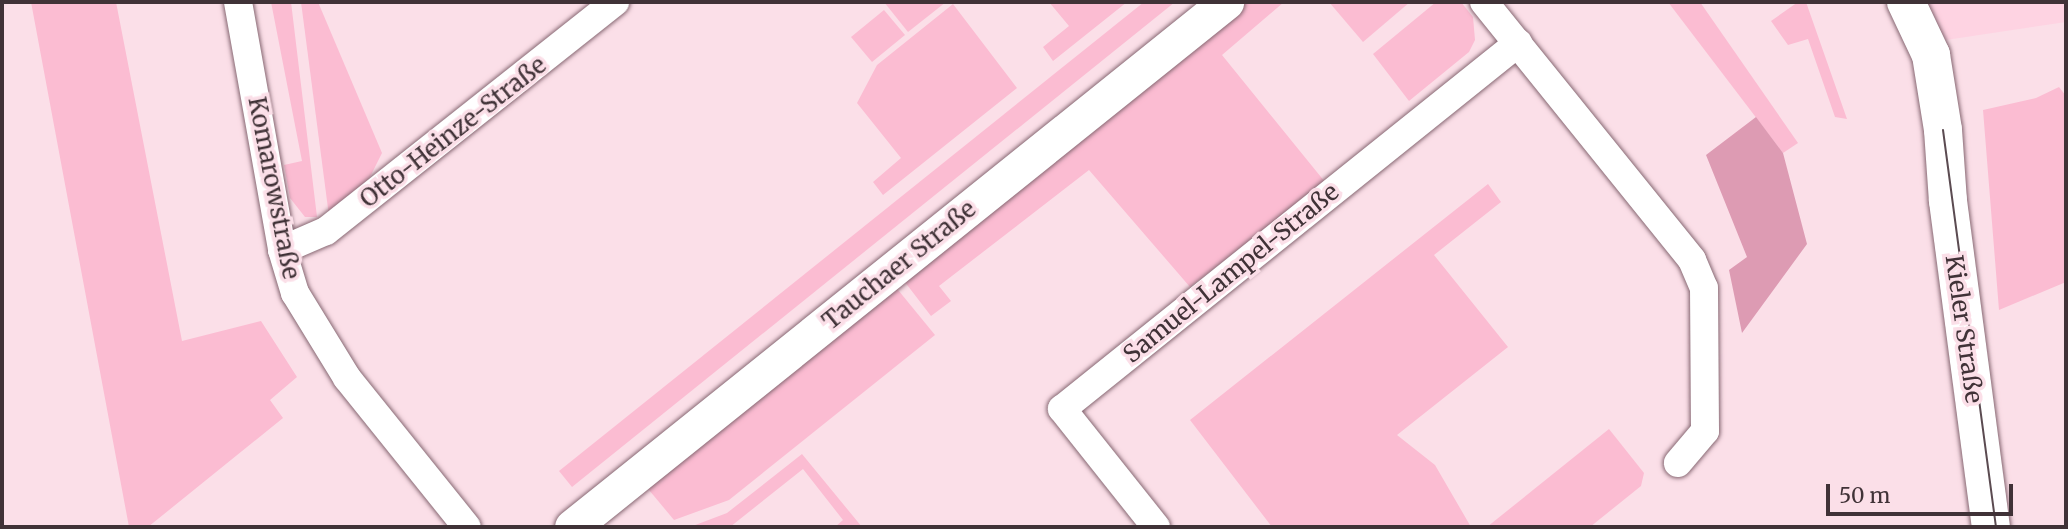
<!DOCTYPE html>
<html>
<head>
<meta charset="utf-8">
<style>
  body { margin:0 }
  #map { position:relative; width:2068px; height:529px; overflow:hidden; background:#fbdfe8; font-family:Merriweather,serif }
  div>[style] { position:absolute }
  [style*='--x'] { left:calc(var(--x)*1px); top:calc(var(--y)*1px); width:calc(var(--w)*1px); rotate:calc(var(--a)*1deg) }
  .built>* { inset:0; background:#fed3e2 }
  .green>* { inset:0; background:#fbbcd2 }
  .forest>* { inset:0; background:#dd9bb3 }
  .roads { filter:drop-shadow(0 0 2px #876873) drop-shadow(0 0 2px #876873) }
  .minor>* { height:28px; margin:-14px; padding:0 14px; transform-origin:14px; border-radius:14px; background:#fff }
  .tertiary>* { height:35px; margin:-17.5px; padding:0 17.5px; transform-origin:17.5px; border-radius:17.5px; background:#fff }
  .secondary>* { height:38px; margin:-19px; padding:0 19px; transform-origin:19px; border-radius:19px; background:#fff }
  .tram>* { height:2px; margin:-1px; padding:0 1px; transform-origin:1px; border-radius:1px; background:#5b4b51 }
  span { translate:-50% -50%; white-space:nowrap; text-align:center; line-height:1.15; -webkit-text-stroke:7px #fbdfe8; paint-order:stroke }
  .street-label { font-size:24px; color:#403237 }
  .frame { position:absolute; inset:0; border:4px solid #403237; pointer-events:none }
  .scale { position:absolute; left:1826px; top:484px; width:187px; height:32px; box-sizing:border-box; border:4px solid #403237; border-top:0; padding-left:9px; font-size:21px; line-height:24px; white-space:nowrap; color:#403237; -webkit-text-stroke:5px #fbdfe8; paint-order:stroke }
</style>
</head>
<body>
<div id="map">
  <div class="built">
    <i style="clip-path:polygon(1906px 2px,2066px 2px,2066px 22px,1926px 43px)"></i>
  </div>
  <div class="green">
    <i style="clip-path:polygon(31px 2px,116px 2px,182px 341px,261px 321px,297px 377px,270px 400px,283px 418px,148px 527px,129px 527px)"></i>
    <i style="clip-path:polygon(271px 2px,291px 2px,317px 217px,305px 217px,290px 198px,284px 165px,302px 161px)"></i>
    <i style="clip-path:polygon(301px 2px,318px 2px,382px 153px,361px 195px,329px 216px)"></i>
    <i style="clip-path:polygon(884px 2px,946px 2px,908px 32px)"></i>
    <i style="clip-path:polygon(1049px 2px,1127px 2px,1053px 61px,1043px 47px,1069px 26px)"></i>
    <i style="clip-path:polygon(1144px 2px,1175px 2px,572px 487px,559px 471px)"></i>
    <i style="clip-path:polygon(1244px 2px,1284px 2px,1222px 55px,1325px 182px,1190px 287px,1089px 170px,939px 286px,951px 301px,931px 316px,901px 277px)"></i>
    <i style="clip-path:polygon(1329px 2px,1410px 2px,1363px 42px)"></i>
    <i style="clip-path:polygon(1436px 2px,1461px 2px,1473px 17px,1475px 40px,1469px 52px,1409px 101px,1373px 54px)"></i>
    <i style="clip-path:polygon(1668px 2px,1700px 2px,1798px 143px,1783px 153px)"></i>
    <i style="clip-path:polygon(1798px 2px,1806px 2px,1847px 119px,1835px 117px,1808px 39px,1788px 45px,1771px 21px)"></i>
    <i style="clip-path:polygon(953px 4px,1017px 88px,883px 195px,873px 182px,901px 158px,857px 103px,877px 65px)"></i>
    <i style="clip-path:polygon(884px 10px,905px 35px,872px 62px,851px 37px)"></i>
    <i style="clip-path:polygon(2059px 87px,2066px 96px,2066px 282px,1999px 310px,1983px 110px,2036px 98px)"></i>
    <i style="clip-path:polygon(1488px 184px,1501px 202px,1434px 255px,1508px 347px,1397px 435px,1435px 465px,1471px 527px,1272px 527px,1190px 420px)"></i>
    <i style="clip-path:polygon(894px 285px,935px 335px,729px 500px,674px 520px,644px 484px)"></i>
    <i style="clip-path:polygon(1609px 429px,1644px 473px,1641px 486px,1590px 527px,1487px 527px)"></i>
    <i style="clip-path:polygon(802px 454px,862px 527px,835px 527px,843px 520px,803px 469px,730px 527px,690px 527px,727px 513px)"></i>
  </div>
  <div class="forest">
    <i style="clip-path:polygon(1756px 117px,1783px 153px,1807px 244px,1742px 333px,1729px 270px,1747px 257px,1706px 155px)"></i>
  </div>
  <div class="roads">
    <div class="minor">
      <i style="--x:238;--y:2;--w:252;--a:79.9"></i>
      <i style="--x:282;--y:250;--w:45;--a:73.2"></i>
      <i style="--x:295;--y:293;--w:100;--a:58.5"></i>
      <i style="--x:347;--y:378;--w:191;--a:51.2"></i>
      <i style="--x:1484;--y:2;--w:331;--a:51.1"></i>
      <i style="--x:1692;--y:260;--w:30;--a:67"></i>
      <i style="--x:1704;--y:288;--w:143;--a:89.6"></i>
      <i style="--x:1705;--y:431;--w:42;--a:130.2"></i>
      <i style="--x:282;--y:250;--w:48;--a:-23.4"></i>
      <i style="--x:326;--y:231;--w:369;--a:-38.4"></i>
      <i style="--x:1156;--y:527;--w:151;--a:-128.5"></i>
      <i style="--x:1062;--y:409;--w:585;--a:-38.75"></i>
    </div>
    <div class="tertiary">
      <i style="--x:572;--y:527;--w:839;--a:-38.76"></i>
    </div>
    <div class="secondary">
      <i style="--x:1906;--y:2;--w:59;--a:64.7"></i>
      <i style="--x:1931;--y:55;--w:76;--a:80.9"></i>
      <i style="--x:1943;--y:130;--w:71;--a:86"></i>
      <i style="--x:1948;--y:201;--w:329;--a:82.5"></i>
    </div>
  </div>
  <div class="tram">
    <i style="--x:1943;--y:130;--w:401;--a:82.4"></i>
  </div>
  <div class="street-label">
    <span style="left:453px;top:132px;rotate:-38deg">Otto-Heinze-Straße</span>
    <span style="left:274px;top:188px;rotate:79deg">Komarowstraße</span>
    <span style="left:899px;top:265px;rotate:-39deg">Tauchaer Straße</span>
    <span style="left:1231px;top:273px;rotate:-39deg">Samuel-Lampel-Straße</span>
    <span style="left:1964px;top:329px;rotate:82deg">Kieler Straße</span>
  </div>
  <div class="frame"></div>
  <div class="scale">50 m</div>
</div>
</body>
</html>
